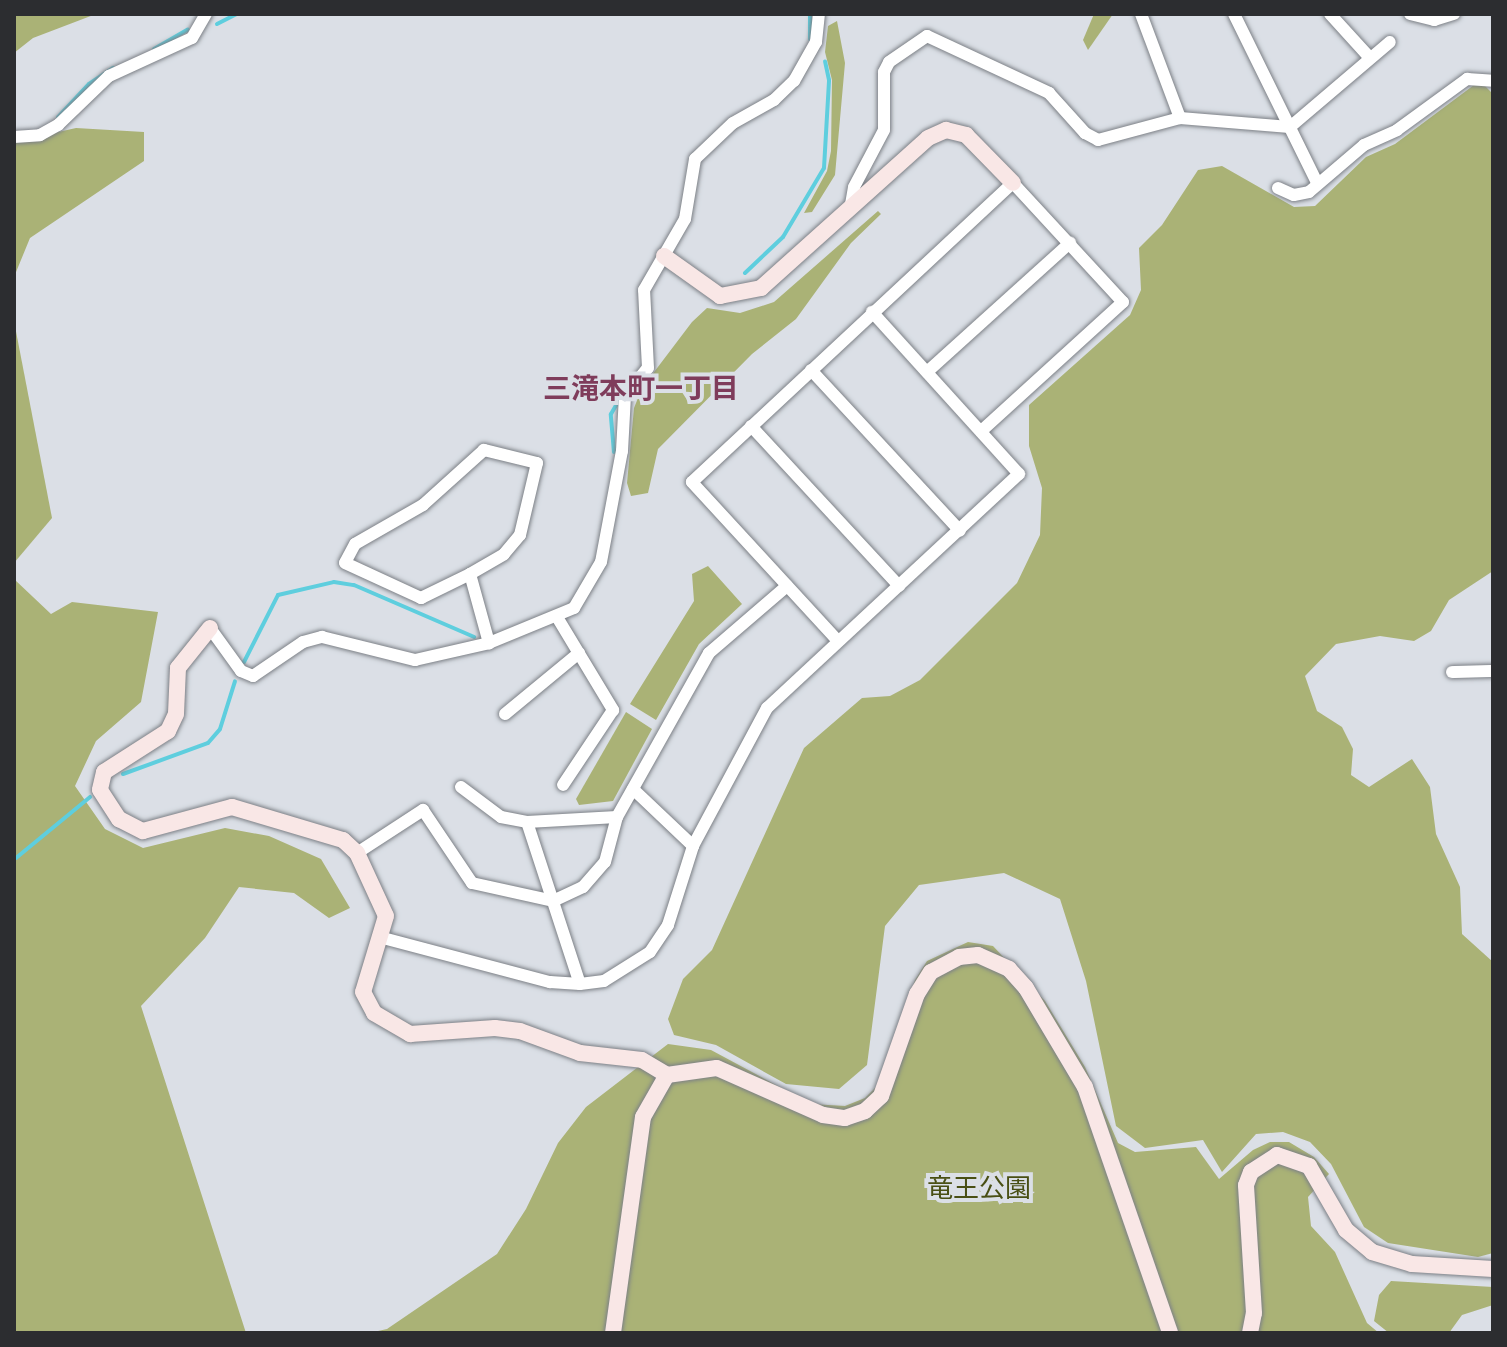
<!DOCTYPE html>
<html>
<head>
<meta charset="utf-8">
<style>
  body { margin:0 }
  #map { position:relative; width:1507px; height:1347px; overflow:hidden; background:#dbdfe6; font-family:Quicksand,"Noto Sans JP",sans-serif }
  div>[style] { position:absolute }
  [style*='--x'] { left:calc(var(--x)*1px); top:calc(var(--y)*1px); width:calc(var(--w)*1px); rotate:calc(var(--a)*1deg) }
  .green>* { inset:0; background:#aab276 }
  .stream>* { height:4px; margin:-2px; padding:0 2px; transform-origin:2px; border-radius:2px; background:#5ecede }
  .roads { filter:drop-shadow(0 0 2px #7c8086) drop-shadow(0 0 2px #7c8086) }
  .street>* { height:12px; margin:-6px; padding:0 6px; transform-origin:6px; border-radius:6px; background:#fff }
  .secondary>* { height:16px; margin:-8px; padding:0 8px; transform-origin:8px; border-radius:8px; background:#f9e7e6 }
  span { translate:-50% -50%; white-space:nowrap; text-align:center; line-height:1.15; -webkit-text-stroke:8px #dbdfe6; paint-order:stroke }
  .park-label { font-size:26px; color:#494f14 }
  .neighbourhood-label { font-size:28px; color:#7f3c5b; font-weight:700 }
  .frame { position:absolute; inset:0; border:16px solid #2c2d30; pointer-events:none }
</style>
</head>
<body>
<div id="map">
  <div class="green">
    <i style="clip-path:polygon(14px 14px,96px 14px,33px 38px,14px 53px)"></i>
    <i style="clip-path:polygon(1094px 14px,1113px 14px,1088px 50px,1083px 40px)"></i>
    <i style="clip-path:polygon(837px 21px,845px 63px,835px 175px,812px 212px,804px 213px,827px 171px,831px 151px,832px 80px,825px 52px,828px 26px)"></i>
    <i style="clip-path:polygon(1474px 85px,1485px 86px,1493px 94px,1493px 571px,1449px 600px,1431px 631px,1414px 641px,1380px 636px,1336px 644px,1305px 676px,1317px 711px,1342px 727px,1353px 749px,1351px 775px,1369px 787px,1412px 759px,1430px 787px,1436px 834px,1460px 887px,1462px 934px,1493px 962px,1493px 1253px,1478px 1257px,1388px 1243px,1364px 1227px,1331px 1164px,1310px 1142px,1283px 1132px,1256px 1134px,1222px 1172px,1203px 1140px,1145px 1148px,1116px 1126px,1086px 981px,1060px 899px,1004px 873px,919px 885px,885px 926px,867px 1065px,839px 1089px,786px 1084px,716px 1045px,674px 1035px,668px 1019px,683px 979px,712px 950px,804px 748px,862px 698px,890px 696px,920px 680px,1017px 583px,1040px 535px,1042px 488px,1029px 446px,1029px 405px,1130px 315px,1141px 290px,1139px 248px,1162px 225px,1198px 170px,1222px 166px,1294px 207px,1315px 206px,1366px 157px,1395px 144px)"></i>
    <i style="clip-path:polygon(76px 128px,144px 132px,144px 161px,30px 238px,14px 277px,14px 142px)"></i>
    <i style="clip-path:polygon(878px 211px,881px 214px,851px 243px,796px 319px,752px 354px,658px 449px,648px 493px,631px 496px,627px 483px,634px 408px,642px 388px,692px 322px,707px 308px,740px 313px,774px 302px)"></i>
    <i style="clip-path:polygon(14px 321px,52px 518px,14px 563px)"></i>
    <i style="clip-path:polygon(708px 566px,742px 604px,699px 644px,656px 720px,630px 704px,694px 601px,692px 574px)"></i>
    <i style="clip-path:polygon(14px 579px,51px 614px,72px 602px,158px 612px,141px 702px,96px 741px,75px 786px,105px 829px,143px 848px,225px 828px,269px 836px,321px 859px,350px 908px,329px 918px,294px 893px,239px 887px,205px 938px,141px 1006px,246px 1333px,14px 1333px)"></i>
    <i style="clip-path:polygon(626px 712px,652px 729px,613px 801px,579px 805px,576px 799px)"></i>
    <i style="clip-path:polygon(968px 942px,993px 946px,1045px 1001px,1085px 1067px,1118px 1143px,1135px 1152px,1196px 1147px,1219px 1179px,1253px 1150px,1270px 1142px,1289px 1142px,1314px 1157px,1329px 1174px,1308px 1197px,1311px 1226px,1335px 1252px,1367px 1323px,1379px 1333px,369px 1333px,387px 1329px,497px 1254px,526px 1209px,558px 1143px,586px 1107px,668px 1044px,711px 1050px,811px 1104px,845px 1106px,865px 1098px,881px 1082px,915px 980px,927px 961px)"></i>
    <i style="clip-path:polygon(1391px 1281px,1493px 1287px,1493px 1305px,1462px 1315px,1449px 1333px,1389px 1333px,1374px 1321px,1379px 1295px)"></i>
  </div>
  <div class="stream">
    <i style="--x:217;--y:24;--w:22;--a:-27"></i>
    <i style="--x:810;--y:39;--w:25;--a:-90"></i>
    <i style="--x:154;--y:49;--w:39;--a:-30"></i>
    <i style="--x:58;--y:117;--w:45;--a:-46.8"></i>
    <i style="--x:89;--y:84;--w:29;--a:-34"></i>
    <i style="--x:745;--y:273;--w:52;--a:-43.5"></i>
    <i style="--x:783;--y:237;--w:80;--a:-59.3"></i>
    <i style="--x:824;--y:168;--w:88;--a:-86.7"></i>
    <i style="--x:829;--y:80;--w:19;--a:-102"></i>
    <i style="--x:614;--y:452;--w:38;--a:-95"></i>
    <i style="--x:611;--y:414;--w:34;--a:-60"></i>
    <i style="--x:244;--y:662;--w:75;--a:-63.1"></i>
    <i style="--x:278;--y:595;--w:57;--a:-13.1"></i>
    <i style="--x:334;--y:582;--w:20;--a:9"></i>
    <i style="--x:354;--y:585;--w:131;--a:23.4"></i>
    <i style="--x:123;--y:774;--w:90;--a:-20"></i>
    <i style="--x:208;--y:743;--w:18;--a:-49"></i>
    <i style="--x:220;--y:729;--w:50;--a:-72.6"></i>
    <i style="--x:16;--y:858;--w:96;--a:-39.5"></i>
  </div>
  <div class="roads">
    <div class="street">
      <i style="--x:1141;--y:14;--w:111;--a:69.4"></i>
      <i style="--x:1234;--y:14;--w:188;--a:63.8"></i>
      <i style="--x:1330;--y:14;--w:59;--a:47.7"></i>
      <i style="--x:1410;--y:14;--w:25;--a:14"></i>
      <i style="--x:1434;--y:20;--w:21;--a:-17"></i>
      <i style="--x:14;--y:137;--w:26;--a:-4"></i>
      <i style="--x:40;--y:135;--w:21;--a:-29"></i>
      <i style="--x:58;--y:125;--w:71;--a:-43.9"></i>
      <i style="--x:109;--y:76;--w:91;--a:-24.6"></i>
      <i style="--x:192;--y:38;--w:28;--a:-60"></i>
      <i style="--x:1278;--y:188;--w:17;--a:24"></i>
      <i style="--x:1294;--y:195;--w:15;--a:-11"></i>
      <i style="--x:1309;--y:192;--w:72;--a:-40.5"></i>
      <i style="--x:1364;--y:145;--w:36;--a:-24"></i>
      <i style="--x:1397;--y:130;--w:87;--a:-36.1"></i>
      <i style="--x:1467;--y:79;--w:26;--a:4"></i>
      <i style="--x:850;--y:210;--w:23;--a:-80"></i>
      <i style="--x:854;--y:187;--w:64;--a:-62.2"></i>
      <i style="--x:884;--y:130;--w:58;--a:-90"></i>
      <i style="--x:884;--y:72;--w:11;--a:-63"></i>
      <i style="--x:889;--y:62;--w:46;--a:-34.4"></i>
      <i style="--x:927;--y:36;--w:135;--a:25"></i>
      <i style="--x:1049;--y:93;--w:54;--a:48"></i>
      <i style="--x:1085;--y:133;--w:15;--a:28"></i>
      <i style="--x:1098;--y:140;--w:85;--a:-15"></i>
      <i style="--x:1180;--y:118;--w:110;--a:4.7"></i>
      <i style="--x:1290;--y:127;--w:131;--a:-40.4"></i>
      <i style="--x:811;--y:370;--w:219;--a:47.2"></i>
      <i style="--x:927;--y:372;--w:193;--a:-42.1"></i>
      <i style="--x:751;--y:426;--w:218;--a:47.2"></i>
      <i style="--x:470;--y:574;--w:39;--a:-30"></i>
      <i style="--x:504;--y:554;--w:25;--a:-50"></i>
      <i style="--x:520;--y:535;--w:74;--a:-76.7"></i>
      <i style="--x:537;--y:463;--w:55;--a:-166.2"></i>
      <i style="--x:484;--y:450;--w:82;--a:138"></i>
      <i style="--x:423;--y:505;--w:78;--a:150.2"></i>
      <i style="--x:355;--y:544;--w:21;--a:118"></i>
      <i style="--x:345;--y:563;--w:84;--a:24.7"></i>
      <i style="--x:421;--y:598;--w:55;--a:-26.1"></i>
      <i style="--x:470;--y:574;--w:72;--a:74.6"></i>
      <i style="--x:557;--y:617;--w:109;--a:58.9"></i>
      <i style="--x:613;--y:710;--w:90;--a:123.7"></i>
      <i style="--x:210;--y:628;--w:53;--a:54.2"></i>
      <i style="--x:241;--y:671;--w:13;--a:23"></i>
      <i style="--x:253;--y:676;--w:60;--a:-34.2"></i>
      <i style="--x:303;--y:642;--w:20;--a:-15"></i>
      <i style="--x:322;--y:637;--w:96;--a:13.9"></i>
      <i style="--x:415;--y:660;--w:76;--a:-12.9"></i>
      <i style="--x:489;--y:643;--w:92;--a:-22.4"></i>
      <i style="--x:574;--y:608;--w:53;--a:-59.6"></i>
      <i style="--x:601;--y:562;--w:113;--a:-79.3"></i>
      <i style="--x:622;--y:451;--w:55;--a:-86.9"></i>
      <i style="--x:625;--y:396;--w:36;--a:-51"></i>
      <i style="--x:648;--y:368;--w:78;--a:-92.9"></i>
      <i style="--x:644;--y:290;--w:82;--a:-60"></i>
      <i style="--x:685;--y:219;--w:61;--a:-80.5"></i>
      <i style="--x:695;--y:159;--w:52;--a:-43.5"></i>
      <i style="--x:733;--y:123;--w:47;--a:-29.3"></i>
      <i style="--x:774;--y:100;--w:28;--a:-44"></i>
      <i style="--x:794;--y:81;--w:45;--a:-60.6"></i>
      <i style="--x:816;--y:42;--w:28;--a:-84"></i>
      <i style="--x:838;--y:641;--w:216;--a:-132.6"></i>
      <i style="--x:692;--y:482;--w:439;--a:-43"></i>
      <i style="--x:1013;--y:183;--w:162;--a:47.3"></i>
      <i style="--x:1123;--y:302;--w:192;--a:137.7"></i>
      <i style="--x:1452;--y:672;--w:41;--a:-1.4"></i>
      <i style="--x:505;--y:714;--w:96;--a:-39.5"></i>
      <i style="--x:461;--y:787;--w:50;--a:36.9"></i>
      <i style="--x:501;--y:817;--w:26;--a:11"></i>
      <i style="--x:527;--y:822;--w:90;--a:-3.2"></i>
      <i style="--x:633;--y:789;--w:83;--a:43.5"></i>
      <i style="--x:527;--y:822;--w:170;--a:71.9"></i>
      <i style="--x:357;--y:853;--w:79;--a:-33.1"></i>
      <i style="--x:423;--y:810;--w:88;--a:56.1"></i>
      <i style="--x:472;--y:883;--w:83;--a:12.5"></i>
      <i style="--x:553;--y:901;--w:33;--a:-25"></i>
      <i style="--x:583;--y:887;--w:33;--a:-49"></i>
      <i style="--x:605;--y:862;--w:47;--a:-75.1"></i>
      <i style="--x:617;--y:817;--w:188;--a:-60.7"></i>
      <i style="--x:709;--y:653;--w:103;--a:-40.7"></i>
      <i style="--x:383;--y:938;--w:173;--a:14.8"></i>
      <i style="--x:550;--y:982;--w:30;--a:4"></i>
      <i style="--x:580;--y:984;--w:24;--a:-7"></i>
      <i style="--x:604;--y:981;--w:54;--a:-32.2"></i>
      <i style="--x:650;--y:952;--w:32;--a:-56"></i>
      <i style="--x:668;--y:925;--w:83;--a:-72.4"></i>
      <i style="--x:693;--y:846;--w:157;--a:-61.8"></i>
      <i style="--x:767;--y:708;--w:344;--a:-42.9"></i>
      <i style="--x:1019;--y:474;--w:219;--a:-132.2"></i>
    </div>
    <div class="secondary">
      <i style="--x:664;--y:256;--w:69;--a:35.5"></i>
      <i style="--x:720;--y:296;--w:42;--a:-11"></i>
      <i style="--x:761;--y:288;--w:224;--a:-41.9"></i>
      <i style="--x:928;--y:138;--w:20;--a:-24"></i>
      <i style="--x:946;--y:130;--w:21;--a:14"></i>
      <i style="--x:966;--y:135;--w:67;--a:45.6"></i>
      <i style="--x:210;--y:628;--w:51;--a:128.7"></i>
      <i style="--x:178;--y:668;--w:46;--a:92.5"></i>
      <i style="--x:176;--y:714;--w:19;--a:115"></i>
      <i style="--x:168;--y:731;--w:76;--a:147.4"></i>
      <i style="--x:104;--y:772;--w:18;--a:103"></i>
      <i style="--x:100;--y:790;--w:35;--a:57"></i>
      <i style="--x:119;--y:819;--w:27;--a:27"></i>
      <i style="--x:143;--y:831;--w:92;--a:-15.1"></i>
      <i style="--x:232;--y:807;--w:116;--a:16.6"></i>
      <i style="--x:343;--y:840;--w:19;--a:43"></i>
      <i style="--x:357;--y:853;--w:69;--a:65.3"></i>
      <i style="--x:386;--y:916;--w:79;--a:106.8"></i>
      <i style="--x:363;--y:992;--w:24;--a:62"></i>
      <i style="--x:374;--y:1013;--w:42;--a:30.3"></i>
      <i style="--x:410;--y:1034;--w:85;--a:-4"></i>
      <i style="--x:495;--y:1028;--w:25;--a:7"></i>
      <i style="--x:520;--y:1031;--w:64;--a:20.1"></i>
      <i style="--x:580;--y:1053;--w:62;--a:6.4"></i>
      <i style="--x:642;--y:1060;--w:29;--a:31"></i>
      <i style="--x:613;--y:1333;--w:218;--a:-82.1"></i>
      <i style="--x:643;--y:1117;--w:48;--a:-60.3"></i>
      <i style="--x:667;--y:1075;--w:50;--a:-8"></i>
      <i style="--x:717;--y:1068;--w:116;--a:23.9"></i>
      <i style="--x:823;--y:1115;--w:22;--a:8"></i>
      <i style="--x:845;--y:1118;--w:21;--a:-19"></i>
      <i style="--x:865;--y:1111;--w:22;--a:-43"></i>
      <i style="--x:881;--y:1096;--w:108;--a:-70.6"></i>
      <i style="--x:917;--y:994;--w:26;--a:-58"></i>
      <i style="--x:931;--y:972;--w:32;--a:-28"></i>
      <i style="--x:959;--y:957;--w:19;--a:-6"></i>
      <i style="--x:978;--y:955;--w:34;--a:24"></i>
      <i style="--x:1009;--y:969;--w:25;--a:48"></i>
      <i style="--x:1026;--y:988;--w:115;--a:59.2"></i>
      <i style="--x:1085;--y:1087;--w:260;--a:70.9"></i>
      <i style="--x:1250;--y:1333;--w:20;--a:-79"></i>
      <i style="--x:1254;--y:1313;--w:128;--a:-93.6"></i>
      <i style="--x:1246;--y:1185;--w:14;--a:-69"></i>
      <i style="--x:1251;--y:1172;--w:31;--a:-33"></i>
      <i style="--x:1277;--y:1155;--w:34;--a:19"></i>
      <i style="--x:1309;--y:1166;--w:74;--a:60"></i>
      <i style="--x:1346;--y:1230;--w:34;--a:40"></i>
      <i style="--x:1372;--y:1252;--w:42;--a:16.7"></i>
      <i style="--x:1412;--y:1264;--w:81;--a:3.5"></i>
    </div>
  </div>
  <div class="park-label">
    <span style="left:979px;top:1188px">竜王公園</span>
  </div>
  <div class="neighbourhood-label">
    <span style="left:641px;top:388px">三滝本町一丁目</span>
  </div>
  <div class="frame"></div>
</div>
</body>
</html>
